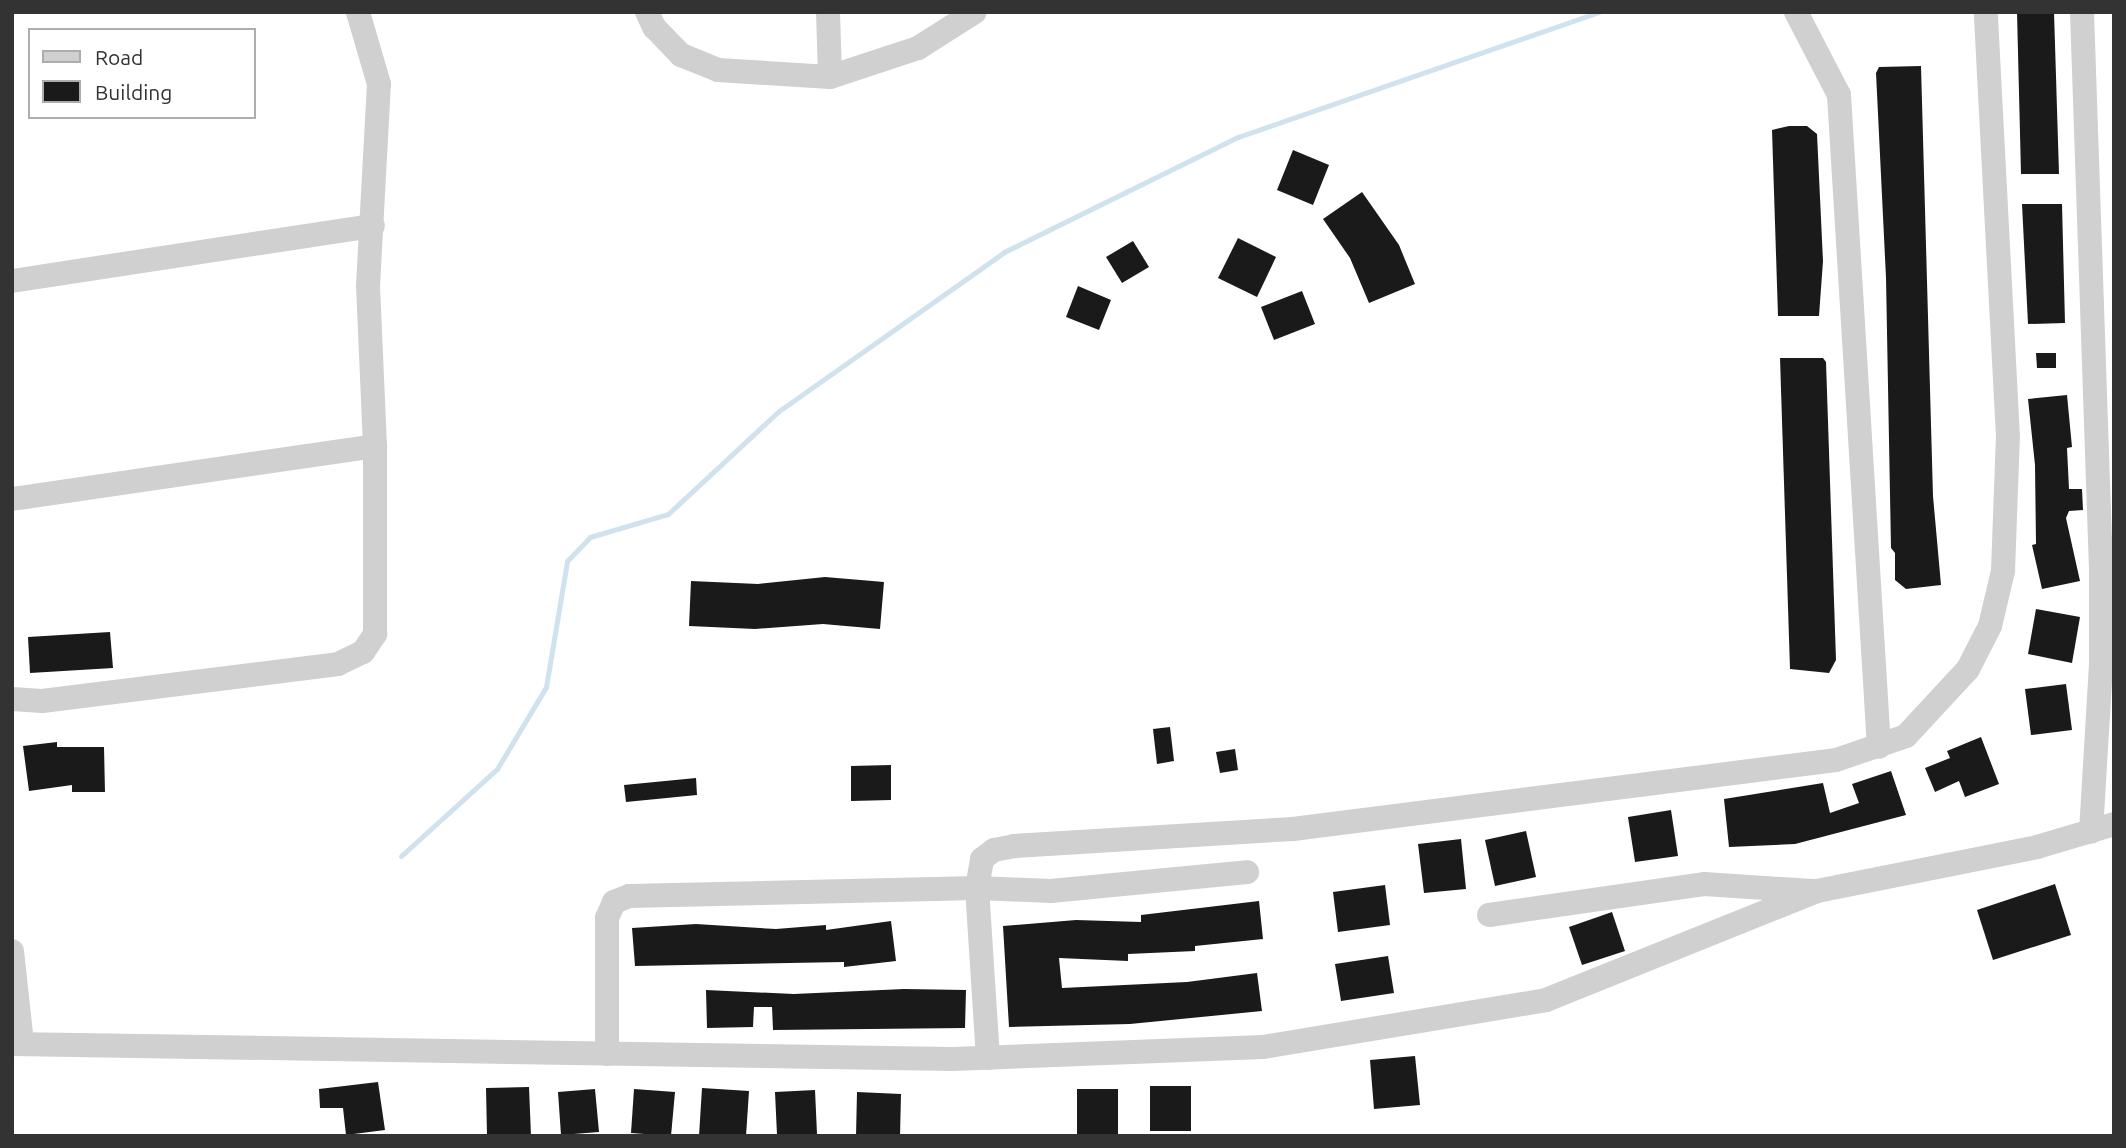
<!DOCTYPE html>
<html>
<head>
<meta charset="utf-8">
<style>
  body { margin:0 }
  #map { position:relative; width:2126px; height:1148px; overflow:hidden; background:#fff; font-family:Ubuntu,sans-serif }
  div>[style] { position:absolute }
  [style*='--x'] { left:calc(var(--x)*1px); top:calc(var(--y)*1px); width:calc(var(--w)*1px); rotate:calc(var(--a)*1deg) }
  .stream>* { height:5px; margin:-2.5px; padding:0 2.5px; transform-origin:2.5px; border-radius:2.5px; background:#cfe2ee }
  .building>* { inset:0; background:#1a1a1a }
  .minor>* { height:24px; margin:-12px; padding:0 12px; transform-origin:12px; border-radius:12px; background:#d0d0d0 }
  span { translate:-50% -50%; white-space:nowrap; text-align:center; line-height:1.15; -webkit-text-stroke:7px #fff; paint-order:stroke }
  .frame { position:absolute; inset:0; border:14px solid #333; pointer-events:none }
  .legend { position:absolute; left:28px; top:28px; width:228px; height:91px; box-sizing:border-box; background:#fff; border:2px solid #adadad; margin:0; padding:9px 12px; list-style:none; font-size:21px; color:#333 }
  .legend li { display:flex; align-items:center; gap:14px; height:35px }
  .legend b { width:35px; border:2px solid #adadad }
</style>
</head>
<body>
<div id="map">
  <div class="stream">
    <i style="--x:401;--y:856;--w:130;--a:-42.2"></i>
    <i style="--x:497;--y:769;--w:96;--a:-59.1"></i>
    <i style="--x:546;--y:687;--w:128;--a:-80.5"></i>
    <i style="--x:567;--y:561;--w:33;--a:-46"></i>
    <i style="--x:590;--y:537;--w:81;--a:-16.4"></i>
    <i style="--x:668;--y:514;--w:151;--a:-42.9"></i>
    <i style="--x:779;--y:411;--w:276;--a:-35.2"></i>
    <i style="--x:1004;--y:252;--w:261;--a:-26.2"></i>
    <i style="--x:1238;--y:137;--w:382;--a:-19.1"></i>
  </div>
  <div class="building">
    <i style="clip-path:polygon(2017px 12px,2054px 12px,2059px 174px,2021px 174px)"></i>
    <i style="clip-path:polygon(1921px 66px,1933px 496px,1941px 585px,1906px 589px,1895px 580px,1895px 553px,1891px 548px,1886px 278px,1876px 73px,1879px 67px)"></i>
    <i style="clip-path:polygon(1789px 126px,1807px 126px,1817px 134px,1823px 261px,1819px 316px,1778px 316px,1772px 130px)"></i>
    <i style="clip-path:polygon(1293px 150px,1329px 165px,1313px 205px,1277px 190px)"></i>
    <i style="clip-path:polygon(1362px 192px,1399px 245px,1415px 284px,1369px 303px,1350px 258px,1323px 219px)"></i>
    <i style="clip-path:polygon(2022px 204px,2062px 204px,2065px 323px,2028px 324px)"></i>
    <i style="clip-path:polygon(1238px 238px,1276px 257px,1257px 297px,1218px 278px)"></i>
    <i style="clip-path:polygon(1133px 241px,1149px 267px,1122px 283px,1106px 257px)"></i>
    <i style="clip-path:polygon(1078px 286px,1111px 300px,1099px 330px,1066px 317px)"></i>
    <i style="clip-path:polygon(1302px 291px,1315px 324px,1274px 340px,1261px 307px)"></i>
    <i style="clip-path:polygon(2036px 353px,2056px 353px,2056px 368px,2037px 368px)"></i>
    <i style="clip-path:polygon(1780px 358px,1823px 358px,1826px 362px,1836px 660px,1829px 673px,1790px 669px)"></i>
    <i style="clip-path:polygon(2067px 395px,2072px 447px,2067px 448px,2069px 489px,2082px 489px,2083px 510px,2069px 511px,2066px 518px,2080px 581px,2042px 589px,2032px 545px,2036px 544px,2035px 465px,2028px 399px)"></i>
    <i style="clip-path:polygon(825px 577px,884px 582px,880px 629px,823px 624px,755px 629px,689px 626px,691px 581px,758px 584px)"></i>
    <i style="clip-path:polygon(2036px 609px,2080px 617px,2072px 663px,2028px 654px)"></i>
    <i style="clip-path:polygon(110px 632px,113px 668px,30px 673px,28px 637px)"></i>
    <i style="clip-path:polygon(2066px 684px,2072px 730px,2031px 735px,2025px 689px)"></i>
    <i style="clip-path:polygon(1170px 727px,1174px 761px,1157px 764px,1153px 729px)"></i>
    <i style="clip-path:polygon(1981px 737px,1999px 784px,1965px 797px,1959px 781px,1935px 792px,1925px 768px,1950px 758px,1947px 751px)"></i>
    <i style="clip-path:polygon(57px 742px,57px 747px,104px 747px,105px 792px,72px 792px,72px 785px,29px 791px,23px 746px)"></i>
    <i style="clip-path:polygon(1235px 749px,1238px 770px,1220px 773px,1216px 752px)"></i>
    <i style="clip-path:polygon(891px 765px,891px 800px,851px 801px,851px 766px)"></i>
    <i style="clip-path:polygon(1891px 771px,1906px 815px,1795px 844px,1729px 847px,1724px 799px,1823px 783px,1830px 813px,1859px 803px,1852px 784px)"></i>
    <i style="clip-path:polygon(696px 778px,697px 795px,626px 802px,624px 785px)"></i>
    <i style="clip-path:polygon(1671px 810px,1678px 856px,1635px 862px,1628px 817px)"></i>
    <i style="clip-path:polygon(1526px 831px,1536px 877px,1495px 886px,1485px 840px)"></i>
    <i style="clip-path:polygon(1461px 839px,1466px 889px,1424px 893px,1418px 844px)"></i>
    <i style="clip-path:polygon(2055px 884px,2071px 935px,1993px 960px,1977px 910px)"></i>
    <i style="clip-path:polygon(1385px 885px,1390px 925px,1338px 932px,1333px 892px)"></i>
    <i style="clip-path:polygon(1259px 901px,1263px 939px,1195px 946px,1195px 951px,1128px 954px,1128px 961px,1059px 958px,1062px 988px,1187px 982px,1257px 973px,1262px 1011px,1130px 1024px,1009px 1027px,1003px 926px,1076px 920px,1141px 922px,1141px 915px)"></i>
    <i style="clip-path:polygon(1612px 912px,1625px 951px,1582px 965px,1569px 927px)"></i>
    <i style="clip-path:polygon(891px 921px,896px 961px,844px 967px,844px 962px,635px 966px,632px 928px,696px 924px,776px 929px,826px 925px,826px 930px)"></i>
    <i style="clip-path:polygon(1388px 956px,1394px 993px,1341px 1001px,1335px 964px)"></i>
    <i style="clip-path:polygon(904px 989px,966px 990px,965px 1028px,773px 1030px,772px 1007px,754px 1007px,753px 1027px,707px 1028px,706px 990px,794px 994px)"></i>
    <i style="clip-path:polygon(1415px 1056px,1420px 1105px,1374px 1109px,1370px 1060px)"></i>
    <i style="clip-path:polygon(378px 1082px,385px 1130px,346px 1135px,343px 1108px,320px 1108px,319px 1089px)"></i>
    <i style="clip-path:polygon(1150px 1086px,1191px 1086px,1191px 1131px,1150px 1131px)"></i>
    <i style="clip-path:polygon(529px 1087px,531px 1136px,487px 1136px,486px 1088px)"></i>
    <i style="clip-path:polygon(702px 1088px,749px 1091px,746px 1136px,699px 1136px)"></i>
    <i style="clip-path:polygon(595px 1089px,599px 1132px,561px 1135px,558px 1092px)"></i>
    <i style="clip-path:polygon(634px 1089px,675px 1092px,671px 1136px,631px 1133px)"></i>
    <i style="clip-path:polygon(1077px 1089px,1118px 1089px,1118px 1135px,1077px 1134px)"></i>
    <i style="clip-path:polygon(815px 1090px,817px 1134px,777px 1135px,775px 1092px)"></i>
    <i style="clip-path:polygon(857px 1092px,901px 1094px,900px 1136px,856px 1136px)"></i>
  </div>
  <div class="minor">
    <i style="--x:647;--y:12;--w:17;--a:65"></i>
    <i style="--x:654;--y:27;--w:39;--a:46"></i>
    <i style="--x:681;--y:55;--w:40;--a:22"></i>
    <i style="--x:718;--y:70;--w:112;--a:3.6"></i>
    <i style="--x:830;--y:77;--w:93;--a:-18.2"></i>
    <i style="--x:918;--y:48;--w:67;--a:-32.3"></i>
    <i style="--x:828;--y:12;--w:65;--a:88.2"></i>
    <i style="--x:1796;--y:12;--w:93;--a:62.6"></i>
    <i style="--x:1839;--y:95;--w:653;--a:86.49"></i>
    <i style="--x:2082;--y:12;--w:559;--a:88.05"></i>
    <i style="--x:2101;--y:571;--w:93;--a:90"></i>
    <i style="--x:2101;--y:664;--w:168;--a:93.4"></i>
    <i style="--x:12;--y:281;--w:365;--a:-8.7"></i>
    <i style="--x:12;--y:499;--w:367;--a:-8.3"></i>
    <i style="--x:12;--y:699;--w:30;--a:4"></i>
    <i style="--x:42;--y:701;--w:298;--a:-7.1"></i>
    <i style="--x:338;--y:664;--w:28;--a:-26"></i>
    <i style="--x:363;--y:652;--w:22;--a:-56"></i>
    <i style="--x:375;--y:634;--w:188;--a:-90"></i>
    <i style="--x:375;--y:446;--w:160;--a:-92.5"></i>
    <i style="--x:368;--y:286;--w:202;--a:-86.9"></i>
    <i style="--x:379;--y:84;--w:75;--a:-106.3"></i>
    <i style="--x:1489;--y:915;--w:217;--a:-8.2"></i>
    <i style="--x:1704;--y:884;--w:109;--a:3.7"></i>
    <i style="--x:12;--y:951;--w:93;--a:83.8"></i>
    <i style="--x:12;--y:1044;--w:940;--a:0.91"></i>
    <i style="--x:952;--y:1059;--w:311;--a:-2.2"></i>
    <i style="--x:1263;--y:1047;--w:287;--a:-9.4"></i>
    <i style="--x:1546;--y:1000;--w:292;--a:-21.9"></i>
    <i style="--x:1817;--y:891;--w:224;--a:-11.3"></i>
    <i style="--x:2037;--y:847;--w:80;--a:-16.6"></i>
    <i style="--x:607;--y:1054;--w:136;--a:-90"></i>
    <i style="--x:607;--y:918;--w:17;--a:-66"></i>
    <i style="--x:614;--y:902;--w:16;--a:-22"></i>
    <i style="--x:629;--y:896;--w:348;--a:-1.3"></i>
    <i style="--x:977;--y:888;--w:29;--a:-80"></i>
    <i style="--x:982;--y:859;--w:15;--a:-37"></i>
    <i style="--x:994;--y:850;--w:20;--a:-11"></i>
    <i style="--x:1014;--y:846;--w:280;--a:-3.5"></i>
    <i style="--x:1293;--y:829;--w:547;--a:-7.24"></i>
    <i style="--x:1836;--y:760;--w:74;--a:-18.9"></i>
    <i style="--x:1906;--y:736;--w:91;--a:-47.2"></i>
    <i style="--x:1968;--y:669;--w:48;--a:-62.9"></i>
    <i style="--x:1990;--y:626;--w:57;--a:-76.7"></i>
    <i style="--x:2003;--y:571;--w:134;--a:-87.9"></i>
    <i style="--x:2008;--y:437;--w:426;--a:-93"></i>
    <i style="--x:988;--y:1058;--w:170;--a:-93.7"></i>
    <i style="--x:977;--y:888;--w:74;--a:2.3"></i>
    <i style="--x:1051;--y:891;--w:197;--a:-5.5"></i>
  </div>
  <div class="frame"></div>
  <ul class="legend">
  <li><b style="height:9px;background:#d0d0d0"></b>Road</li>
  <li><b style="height:19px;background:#1a1a1a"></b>Building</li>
  </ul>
</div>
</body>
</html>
